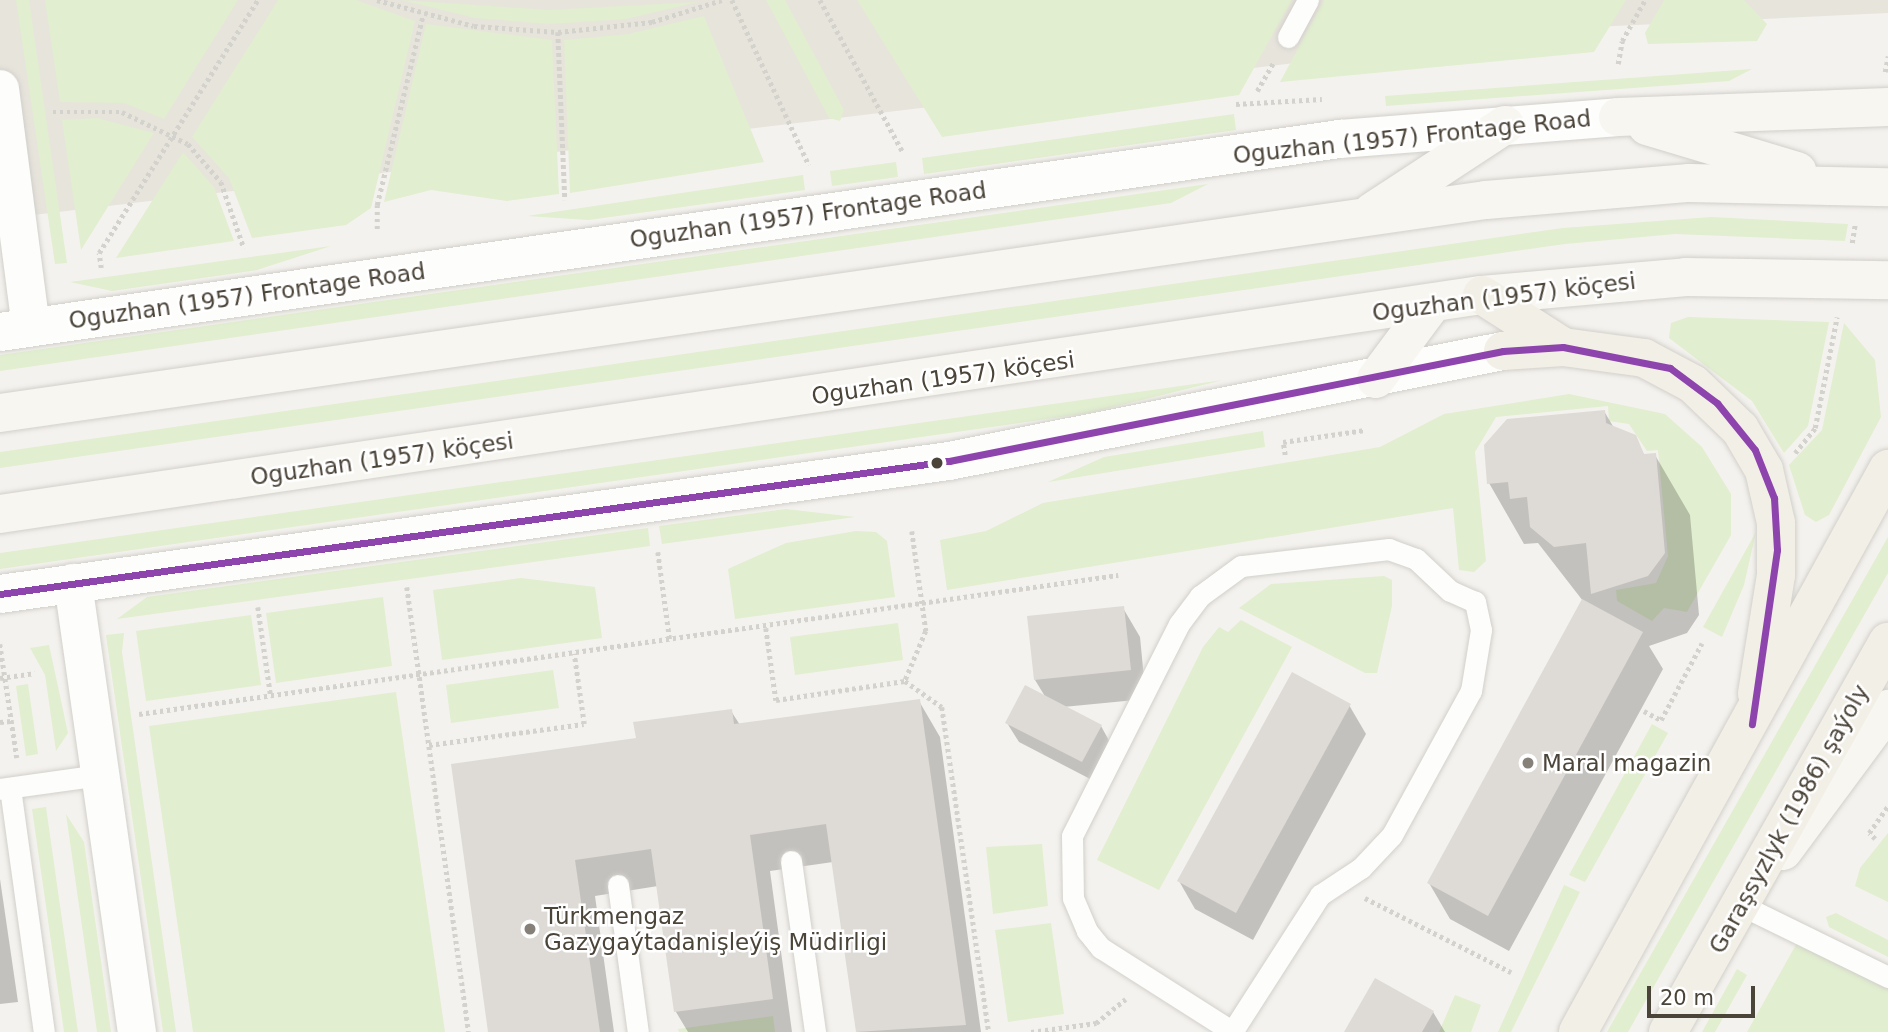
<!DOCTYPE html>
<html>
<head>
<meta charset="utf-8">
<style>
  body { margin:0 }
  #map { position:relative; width:1888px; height:1032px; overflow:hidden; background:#f4f2ee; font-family:"DejaVu Sans",sans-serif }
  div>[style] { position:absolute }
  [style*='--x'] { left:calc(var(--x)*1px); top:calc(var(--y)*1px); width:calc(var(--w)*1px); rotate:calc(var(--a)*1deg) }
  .residential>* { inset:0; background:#e7e4dc }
  .green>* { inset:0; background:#e1eecf }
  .shadow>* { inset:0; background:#0003 }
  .building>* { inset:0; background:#dedbd6 }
  .path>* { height:4.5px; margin-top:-2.25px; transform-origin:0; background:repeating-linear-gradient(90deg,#d3d2cc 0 3.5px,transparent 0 7px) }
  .roads { filter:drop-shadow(0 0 2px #d2d0cb) drop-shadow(0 0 2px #d2d0cb) }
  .lane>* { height:21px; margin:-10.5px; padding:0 10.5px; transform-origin:10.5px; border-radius:10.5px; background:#fdfdfc }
  .street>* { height:38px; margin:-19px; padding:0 19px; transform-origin:19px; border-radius:19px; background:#fdfdfc }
  .secondary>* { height:38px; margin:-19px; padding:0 19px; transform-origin:19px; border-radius:19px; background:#f7f6f1 }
  .primary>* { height:38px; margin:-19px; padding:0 19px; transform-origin:19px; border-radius:19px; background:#f2efe6 }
  .bus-1>* { height:7px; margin:-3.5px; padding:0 3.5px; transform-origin:3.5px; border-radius:3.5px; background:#8e44ad }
  .dots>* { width:19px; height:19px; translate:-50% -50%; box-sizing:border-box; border:4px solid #fff; border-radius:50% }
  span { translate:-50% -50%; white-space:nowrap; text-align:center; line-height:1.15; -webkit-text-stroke:5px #fff; paint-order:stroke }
  .street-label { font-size:23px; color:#4b4439 }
  .poi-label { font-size:23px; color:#4b4439 }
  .left { translate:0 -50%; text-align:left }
  .scale { position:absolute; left:1647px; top:986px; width:108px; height:32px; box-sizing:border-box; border:4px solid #4b4439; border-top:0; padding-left:9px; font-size:21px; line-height:24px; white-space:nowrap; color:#4b4439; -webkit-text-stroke:5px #fff; paint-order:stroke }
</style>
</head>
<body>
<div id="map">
  <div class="residential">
    <i style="clip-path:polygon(0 0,1888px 0,1888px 13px,1593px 27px,0 219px)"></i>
  </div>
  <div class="green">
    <i style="clip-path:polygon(16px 0,29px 0,67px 263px,55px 264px)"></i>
    <i style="clip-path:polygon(45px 0,238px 0,164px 119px,124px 103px,60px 102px)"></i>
    <i style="clip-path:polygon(278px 0,356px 0,415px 21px,371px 208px,346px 225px,252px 238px,229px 178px,192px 137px)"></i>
    <i style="clip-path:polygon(401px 0,550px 10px,698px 2px,626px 19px,550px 24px,475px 18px)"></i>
    <i style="clip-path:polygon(766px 0,785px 0,844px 110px,840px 121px,829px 118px)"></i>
    <i style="clip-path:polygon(857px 0,1292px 0,1239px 95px,942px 137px)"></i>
    <i style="clip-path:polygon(1324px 0,1626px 0,1594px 52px,1280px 82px)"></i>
    <i style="clip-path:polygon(1664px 0,1744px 0,1767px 24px,1757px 41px,1648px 44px,1645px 33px)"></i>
    <i style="clip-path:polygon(704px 16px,764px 162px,570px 193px,564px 40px,628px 34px)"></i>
    <i style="clip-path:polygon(426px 24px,552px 40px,559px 194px,507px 201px,431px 190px,384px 202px)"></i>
    <i style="clip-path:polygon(1752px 69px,1729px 81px,1386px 106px,1385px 96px)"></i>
    <i style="clip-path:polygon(1234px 114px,1236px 130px,924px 174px,922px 158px)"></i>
    <i style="clip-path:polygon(97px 118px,154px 133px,81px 250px,62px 120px)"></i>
    <i style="clip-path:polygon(183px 152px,214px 187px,234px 241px,116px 258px)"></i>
    <i style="clip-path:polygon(896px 162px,898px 177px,832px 186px,830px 171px)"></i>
    <i style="clip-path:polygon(803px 175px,805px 190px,589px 220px,527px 216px)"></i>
    <i style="clip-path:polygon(1208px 184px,1171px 203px,0 371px,0 355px)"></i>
    <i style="clip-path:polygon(1711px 217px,1848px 224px,1845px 241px,1675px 234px,1565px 244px,0 468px,0 452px,1563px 228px)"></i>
    <i style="clip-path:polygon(331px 246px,257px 270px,112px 291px,70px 282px)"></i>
    <i style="clip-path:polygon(1688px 317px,1829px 322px,1808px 426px,1784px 453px,1752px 401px,1669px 338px,1671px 323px)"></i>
    <i style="clip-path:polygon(1844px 323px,1875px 360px,1881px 417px,1829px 515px,1816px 522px,1805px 515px,1789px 465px,1822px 430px)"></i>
    <i style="clip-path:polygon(1223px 380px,1089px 413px,0 569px,0 553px)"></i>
    <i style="clip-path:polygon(1569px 394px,1665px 414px,1702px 447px,1731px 494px,1731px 535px,1687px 612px,1664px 608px,1652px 621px,1617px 601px,1616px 590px,1656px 583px,1668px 556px,1658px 450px,1647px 451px,1629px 424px,1609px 421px,1608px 406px,1496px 417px,1475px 452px,1486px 561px,1474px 572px,1459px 570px,1453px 508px,947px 590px,940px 540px,986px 531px,1043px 503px,1380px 447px,1444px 414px)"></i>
    <i style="clip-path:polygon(1263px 431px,1265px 447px,1048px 482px,1104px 457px)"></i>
    <i style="clip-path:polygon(786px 509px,855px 517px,662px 544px,659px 526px)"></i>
    <i style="clip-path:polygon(648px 528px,650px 546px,117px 619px,147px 597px)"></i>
    <i style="clip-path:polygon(856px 531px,876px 532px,887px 541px,895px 597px,735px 619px,728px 569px,786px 543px)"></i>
    <i style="clip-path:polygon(1756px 532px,1744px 585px,1722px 637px,1703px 627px)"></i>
    <i style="clip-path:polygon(1888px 537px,1888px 573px,1628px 1032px,1607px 1032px)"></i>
    <i style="clip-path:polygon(1384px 576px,1392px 580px,1392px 606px,1377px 673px,1365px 673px,1239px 608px,1271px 584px)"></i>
    <i style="clip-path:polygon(521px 578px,595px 587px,602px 638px,442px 660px,433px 590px)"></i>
    <i style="clip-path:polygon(383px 597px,392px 666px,276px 683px,266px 613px)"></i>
    <i style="clip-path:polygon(251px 615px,261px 685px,146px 701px,136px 631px)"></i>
    <i style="clip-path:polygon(1241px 620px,1292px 647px,1159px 890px,1097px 860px,1203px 647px,1219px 627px,1228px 632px)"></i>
    <i style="clip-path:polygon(898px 623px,903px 660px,795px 675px,790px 637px)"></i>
    <i style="clip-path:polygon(124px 633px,122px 652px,176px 1032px,163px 1032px,106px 635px)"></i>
    <i style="clip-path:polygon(49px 645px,68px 733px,56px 751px,45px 675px,30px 648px)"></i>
    <i style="clip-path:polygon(553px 670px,559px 708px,451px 723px,446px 685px)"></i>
    <i style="clip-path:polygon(28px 684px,38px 754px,26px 756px,16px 686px)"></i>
    <i style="clip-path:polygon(396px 692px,445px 1032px,193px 1032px,149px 726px)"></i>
    <i style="clip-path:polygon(1652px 724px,1668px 733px,1585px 882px,1569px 875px)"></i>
    <i style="clip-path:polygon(46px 807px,78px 1032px,64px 1032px,32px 809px)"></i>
    <i style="clip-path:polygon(66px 814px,84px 842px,111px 1032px,97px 1032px)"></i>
    <i style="clip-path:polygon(1888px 833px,1888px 902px,1855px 886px,1860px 868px)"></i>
    <i style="clip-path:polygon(1042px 844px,1048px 906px,993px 914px,986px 847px)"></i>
    <i style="clip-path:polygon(1564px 885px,1580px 892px,1511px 1032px,1498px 1032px)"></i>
    <i style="clip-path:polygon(1836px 913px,1888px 940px,1888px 957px,1829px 927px,1826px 917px)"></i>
    <i style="clip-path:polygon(1051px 923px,1064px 1014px,1008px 1022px,995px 930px)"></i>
    <i style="clip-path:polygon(1797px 943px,1888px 989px,1888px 1032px,1747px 1032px)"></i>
    <i style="clip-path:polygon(1737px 969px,1747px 975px,1715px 1032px,1702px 1032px)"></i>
    <i style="clip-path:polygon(1455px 995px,1481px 1005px,1471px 1032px,1439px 1032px)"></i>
    <i style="clip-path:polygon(773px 1016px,775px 1032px,679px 1032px,678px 1029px)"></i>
  </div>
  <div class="shadow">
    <i style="clip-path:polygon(1604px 411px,1614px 428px,1634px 437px,1645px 456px,1655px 455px,1690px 515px,1699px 615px,1687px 633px,1649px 646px,1663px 669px,1509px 951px,1450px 919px,1429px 883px,1583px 601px,1538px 543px,1524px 544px,1489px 483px,1488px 441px,1508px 421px)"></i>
    <i style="clip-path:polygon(1123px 608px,1140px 637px,1146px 699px,1063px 707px,1101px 726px,1112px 746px,1094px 781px,1019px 742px,1007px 723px,1046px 698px,1035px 680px)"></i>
    <i style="clip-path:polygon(919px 701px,940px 737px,981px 1032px,857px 1032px,833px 862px,770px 871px,792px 1032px,688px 1032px,676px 1012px,658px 886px,595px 896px,614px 1032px,490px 1032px,453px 766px,638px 740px,731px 711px,740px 725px)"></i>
    <i style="clip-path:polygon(1349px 705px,1366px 734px,1253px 940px,1195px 909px,1179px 881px)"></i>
    <i style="clip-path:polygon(0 879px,18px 1002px,0 1004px)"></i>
    <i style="clip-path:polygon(1433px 1012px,1445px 1032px,1346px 1032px)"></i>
  </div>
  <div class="building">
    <i style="clip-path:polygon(1605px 410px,1606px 423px,1636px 435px,1644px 454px,1656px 453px,1665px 553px,1648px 576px,1591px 594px,1586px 543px,1554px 547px,1530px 527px,1527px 497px,1510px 499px,1508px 482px,1487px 484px,1484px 445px,1507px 419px)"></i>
    <i style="clip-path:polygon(1582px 599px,1643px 632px,1488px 916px,1427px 883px)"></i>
    <i style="clip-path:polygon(1124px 606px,1131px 670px,1034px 680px,1027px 616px)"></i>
    <i style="clip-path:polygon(1292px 672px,1351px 704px,1236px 913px,1177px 881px)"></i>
    <i style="clip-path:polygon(1025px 685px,1102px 725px,1082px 762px,1005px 723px)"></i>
    <i style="clip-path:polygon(920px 699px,966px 1025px,856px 1032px,826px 824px,750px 835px,773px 999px,674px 1012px,651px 849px,575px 860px,600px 1032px,488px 1032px,451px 764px,636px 738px,633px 722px,732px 709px,734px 724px)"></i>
    <i style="clip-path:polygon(1375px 978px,1434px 1011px,1422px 1032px,1344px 1032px)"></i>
  </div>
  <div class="path">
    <i style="--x:377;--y:0;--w:100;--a:15"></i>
    <i style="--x:474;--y:26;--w:84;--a:4.1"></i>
    <i style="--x:558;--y:32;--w:95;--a:-6.1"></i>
    <i style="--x:652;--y:22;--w:73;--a:-17.4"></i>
    <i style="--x:732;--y:0;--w:182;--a:65"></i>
    <i style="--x:820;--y:0;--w:173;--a:61.4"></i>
    <i style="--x:558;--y:32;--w:168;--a:87.6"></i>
    <i style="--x:1618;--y:64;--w:23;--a:-80"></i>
    <i style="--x:1622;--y:41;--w:47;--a:-60.7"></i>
    <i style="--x:1885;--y:72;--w:16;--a:-79"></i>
    <i style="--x:1257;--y:91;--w:34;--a:-60"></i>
    <i style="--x:1236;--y:104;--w:86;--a:-3.3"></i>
    <i style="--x:53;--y:112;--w:69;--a:0"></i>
    <i style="--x:122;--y:112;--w:73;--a:25.9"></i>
    <i style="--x:188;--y:144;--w:50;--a:49"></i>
    <i style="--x:221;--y:182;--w:70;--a:70.8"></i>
    <i style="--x:377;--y:229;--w:24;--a:-90"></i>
    <i style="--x:377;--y:205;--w:195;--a:-76.4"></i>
    <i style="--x:1852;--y:243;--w:19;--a:-81"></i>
    <i style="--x:101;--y:268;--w:15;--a:-98"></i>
    <i style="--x:99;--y:253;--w:299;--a:-57.9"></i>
    <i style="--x:1795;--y:453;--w:32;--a:-51"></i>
    <i style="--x:1815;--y:428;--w:113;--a:-78.8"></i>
    <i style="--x:1285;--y:455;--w:13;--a:-99"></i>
    <i style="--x:1283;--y:442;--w:83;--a:-8.3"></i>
    <i style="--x:912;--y:531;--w:101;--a:82"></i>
    <i style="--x:926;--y:631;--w:54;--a:112.8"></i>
    <i style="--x:905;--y:681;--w:45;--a:35.1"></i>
    <i style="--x:942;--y:707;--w:328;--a:81.8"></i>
    <i style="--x:658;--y:552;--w:90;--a:82.3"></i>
    <i style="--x:407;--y:587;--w:449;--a:82.1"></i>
    <i style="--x:258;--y:607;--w:91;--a:81.8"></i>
    <i style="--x:766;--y:628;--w:73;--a:82.1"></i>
    <i style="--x:776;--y:700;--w:130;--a:-8.4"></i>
    <i style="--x:0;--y:644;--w:115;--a:81.5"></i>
    <i style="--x:0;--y:678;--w:35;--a:-8"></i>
    <i style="--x:1644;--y:711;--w:19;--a:28"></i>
    <i style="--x:1661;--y:720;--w:87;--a:-62"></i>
    <i style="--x:139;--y:714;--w:989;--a:-8.08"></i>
    <i style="--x:0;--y:722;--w:11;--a:-5"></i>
    <i style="--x:429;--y:745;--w:156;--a:-7.7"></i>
    <i style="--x:584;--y:724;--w:71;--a:-98.1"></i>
    <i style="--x:1875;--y:839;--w:8;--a:-135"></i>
    <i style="--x:1869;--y:833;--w:33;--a:-55"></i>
    <i style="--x:1365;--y:898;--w:164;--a:26.9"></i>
    <i style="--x:1031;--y:1032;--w:66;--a:-7.9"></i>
    <i style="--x:1096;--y:1023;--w:38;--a:-39"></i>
  </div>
  <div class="roads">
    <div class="lane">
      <i style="--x:1288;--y:37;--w:42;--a:-61.6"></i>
      <i style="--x:10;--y:788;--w:246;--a:82.1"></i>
      <i style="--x:0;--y:789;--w:101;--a:-8"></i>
      <i style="--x:791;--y:861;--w:173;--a:82"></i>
      <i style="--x:618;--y:885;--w:148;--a:82.3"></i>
      <i style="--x:1741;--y:905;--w:164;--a:26.1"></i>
      <i style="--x:1232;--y:1032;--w:163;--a:-57.3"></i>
      <i style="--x:1320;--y:895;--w:49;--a:-33.4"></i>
      <i style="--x:1361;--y:868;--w:45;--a:-46.8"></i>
      <i style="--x:1392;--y:835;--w:164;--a:-61.3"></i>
      <i style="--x:1471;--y:691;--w:62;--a:-80.7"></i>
      <i style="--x:1481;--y:630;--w:29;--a:-102"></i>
      <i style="--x:1475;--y:602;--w:27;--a:-156"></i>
      <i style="--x:1450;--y:591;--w:47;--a:-136.7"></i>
      <i style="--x:1416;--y:559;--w:29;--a:-160"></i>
      <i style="--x:1389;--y:549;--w:149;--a:173.4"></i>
      <i style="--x:1241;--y:566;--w:51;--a:143.8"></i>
      <i style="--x:1200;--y:596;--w:35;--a:127"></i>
      <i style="--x:1179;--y:624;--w:237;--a:116.8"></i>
      <i style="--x:1072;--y:836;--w:62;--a:89.1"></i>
      <i style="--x:1073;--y:898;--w:36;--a:67"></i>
      <i style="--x:1087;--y:931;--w:22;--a:51"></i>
      <i style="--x:1101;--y:948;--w:156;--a:32.5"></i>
    </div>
    <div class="street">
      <i style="--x:0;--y:89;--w:240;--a:82.6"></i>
      <i style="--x:0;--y:332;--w:1354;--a:-8.2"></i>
      <i style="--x:1340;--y:139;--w:279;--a:-4.5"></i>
      <i style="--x:73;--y:583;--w:454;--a:81.9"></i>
      <i style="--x:0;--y:594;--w:958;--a:-7.98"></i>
      <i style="--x:949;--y:461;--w:565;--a:-11.23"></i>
    </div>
    <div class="secondary">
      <i style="--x:1618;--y:117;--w:270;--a:-2.1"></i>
      <i style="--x:1647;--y:126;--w:157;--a:16.7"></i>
      <i style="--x:1372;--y:212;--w:159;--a:-33.2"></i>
      <i style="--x:1376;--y:379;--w:94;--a:-53.3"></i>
      <i style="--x:0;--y:413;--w:1501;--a:-8.16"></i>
      <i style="--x:1486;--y:200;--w:204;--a:-4.8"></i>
      <i style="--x:1689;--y:183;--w:199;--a:1.2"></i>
      <i style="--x:0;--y:514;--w:1498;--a:-8.41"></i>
      <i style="--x:1482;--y:295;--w:205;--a:-5"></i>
      <i style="--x:1686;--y:277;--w:202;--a:0.9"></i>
      <i style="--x:1783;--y:851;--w:177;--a:-53.5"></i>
    </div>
    <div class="primary">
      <i style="--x:1482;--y:295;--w:96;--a:32.7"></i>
      <i style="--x:1503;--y:351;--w:60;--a:-3.8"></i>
      <i style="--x:1563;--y:347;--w:82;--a:7.7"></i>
      <i style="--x:1644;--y:358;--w:55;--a:28"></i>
      <i style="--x:1693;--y:384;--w:65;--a:43.8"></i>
      <i style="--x:1740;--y:429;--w:48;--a:59.7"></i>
      <i style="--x:1764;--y:470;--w:54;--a:77.2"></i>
      <i style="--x:1776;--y:523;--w:52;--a:90"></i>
      <i style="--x:1776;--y:575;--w:120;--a:99.1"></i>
      <i style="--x:1578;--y:1032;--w:643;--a:-61.16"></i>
      <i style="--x:1668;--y:1032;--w:448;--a:-60.6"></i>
    </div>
  </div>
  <div class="bus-1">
    <i style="--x:0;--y:594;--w:958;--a:-7.98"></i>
    <i style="--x:949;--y:461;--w:565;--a:-11.23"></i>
    <i style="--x:1503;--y:351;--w:60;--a:-3.8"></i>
    <i style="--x:1563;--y:347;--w:109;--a:11.1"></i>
    <i style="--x:1670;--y:368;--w:59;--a:36.7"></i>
    <i style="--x:1717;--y:403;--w:60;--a:51"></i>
    <i style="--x:1755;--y:450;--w:52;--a:68.4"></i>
    <i style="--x:1774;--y:498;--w:52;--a:86.7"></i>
    <i style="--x:1777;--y:550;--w:176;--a:98.2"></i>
  </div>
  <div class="dots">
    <i style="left:937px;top:463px;background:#4b4439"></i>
    <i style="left:1528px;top:763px;background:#868178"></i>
    <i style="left:530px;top:929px;background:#868178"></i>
  </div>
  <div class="street-label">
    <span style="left:1412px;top:137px;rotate:-6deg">Oguzhan (1957) Frontage Road</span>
    <span style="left:808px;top:215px;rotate:-8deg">Oguzhan (1957) Frontage Road</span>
    <span style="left:247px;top:296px;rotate:-8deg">Oguzhan (1957) Frontage Road</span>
    <span style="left:1504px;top:297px;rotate:-7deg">Oguzhan (1957) köçesi</span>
    <span style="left:943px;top:378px;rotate:-8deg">Oguzhan (1957) köçesi</span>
    <span style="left:382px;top:459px;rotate:-8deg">Oguzhan (1957) köçesi</span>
    <span style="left:1789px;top:819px;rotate:-61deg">Garaşsyzlyk (1986) şaýoly</span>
  </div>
  <div class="poi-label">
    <span class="left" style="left:1542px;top:763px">Maral magazin</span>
    <span class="left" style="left:544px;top:929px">Türkmengaz<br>Gazygaýtadanişleýiş Müdirligi</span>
  </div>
  <div class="scale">20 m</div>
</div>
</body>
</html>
